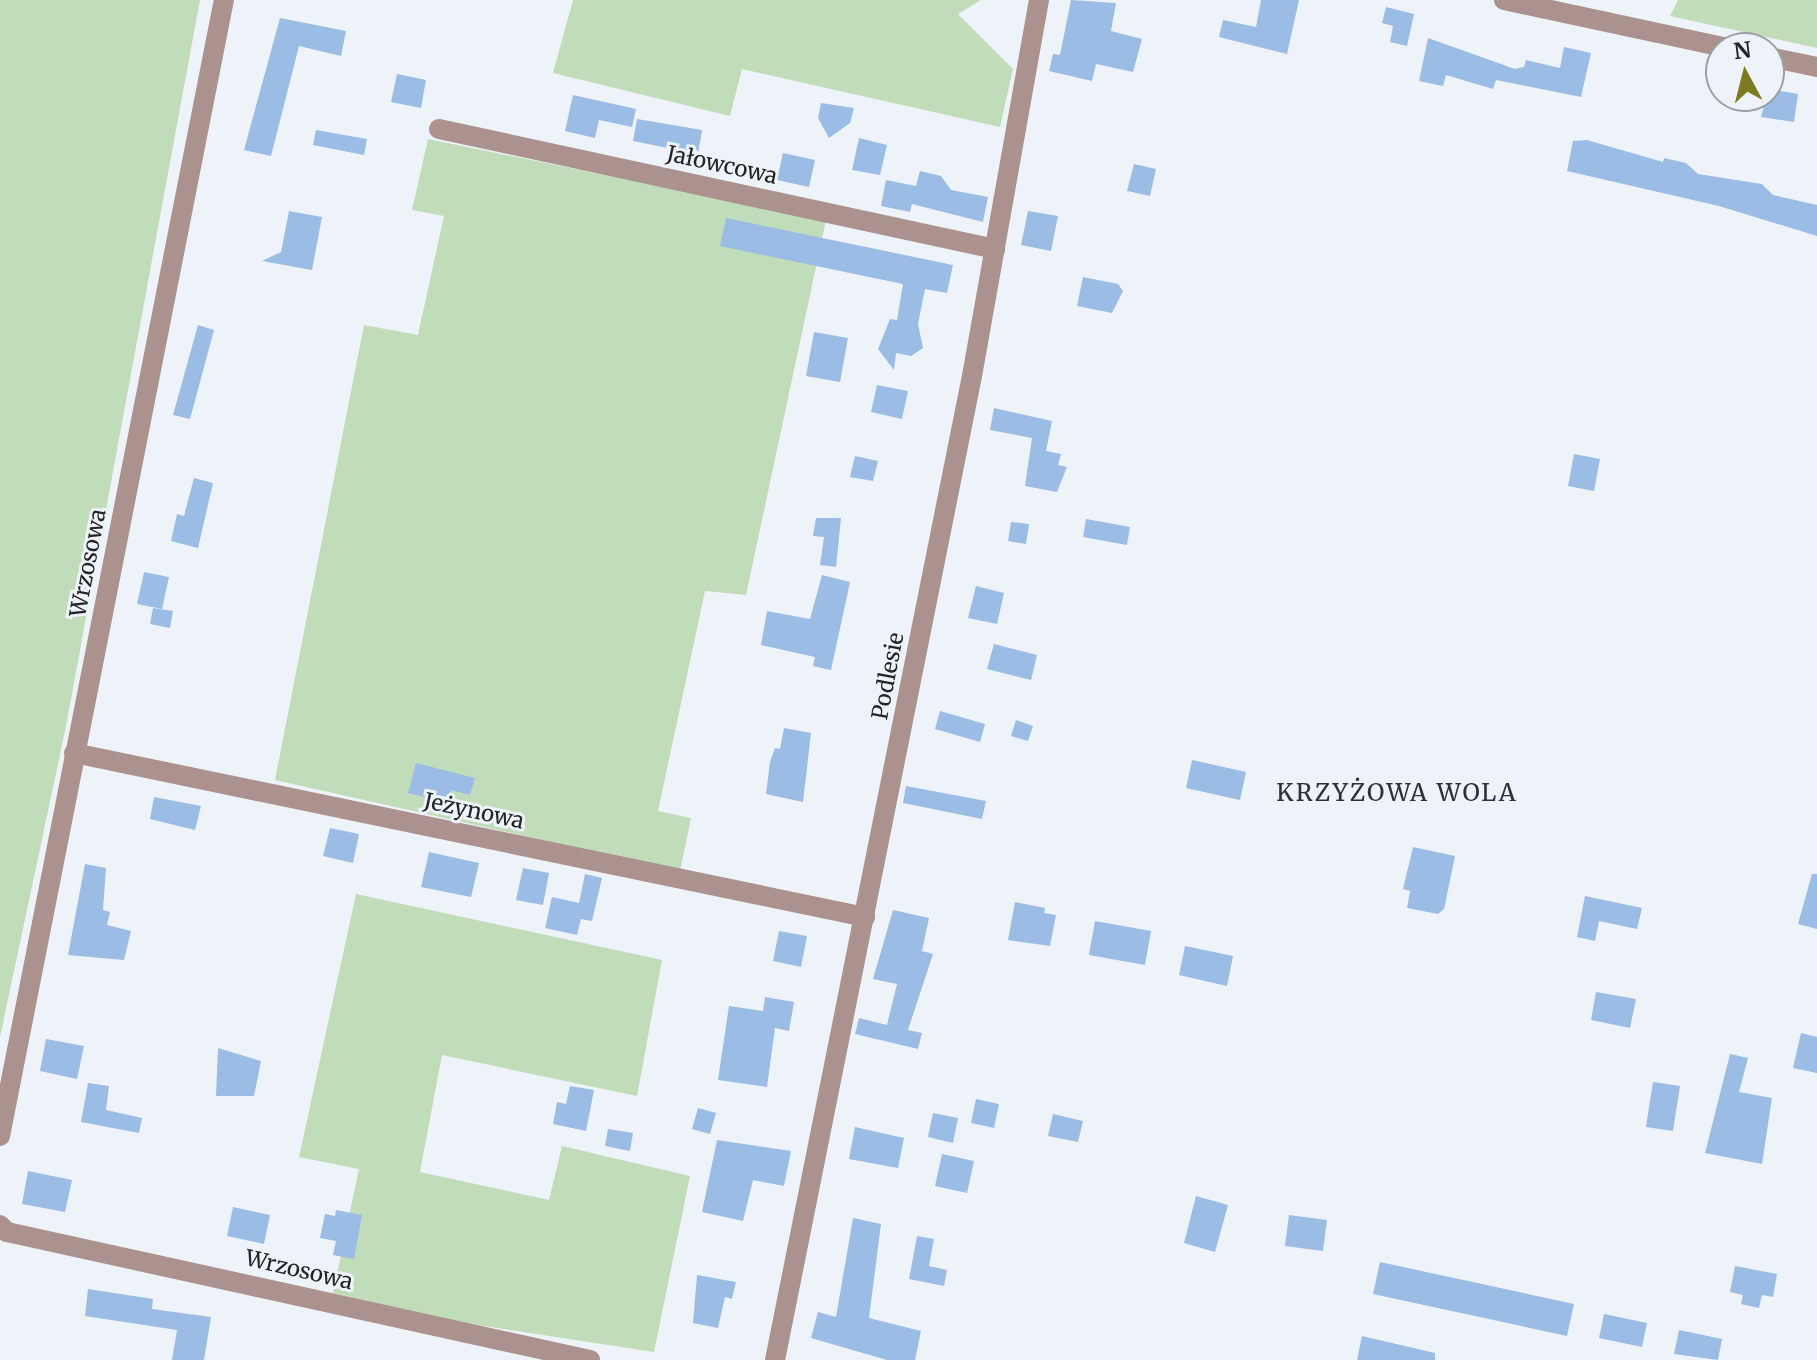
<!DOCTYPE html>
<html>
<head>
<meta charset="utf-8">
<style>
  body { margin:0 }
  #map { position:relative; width:1817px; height:1360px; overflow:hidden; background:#eef3f9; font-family:Merriweather,serif }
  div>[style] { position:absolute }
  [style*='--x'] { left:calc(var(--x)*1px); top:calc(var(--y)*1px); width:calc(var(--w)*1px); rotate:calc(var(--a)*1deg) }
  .green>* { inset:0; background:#c0dcb9 }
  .building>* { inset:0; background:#9abce5 }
  .street>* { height:20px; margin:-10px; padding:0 10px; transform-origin:10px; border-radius:10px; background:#ab928f }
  span { translate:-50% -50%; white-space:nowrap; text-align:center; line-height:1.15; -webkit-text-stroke:6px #eef3f9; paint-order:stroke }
  .street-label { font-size:22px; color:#222426 }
  .neighbourhood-label { font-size:24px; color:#2e3236; letter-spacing:2px }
  .north { position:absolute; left:1705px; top:32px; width:80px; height:80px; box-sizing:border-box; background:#eef3f9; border:2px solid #9ca0a5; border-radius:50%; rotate:353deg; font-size:22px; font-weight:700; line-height:32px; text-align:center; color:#222426 }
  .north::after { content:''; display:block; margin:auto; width:28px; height:36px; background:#7e7a21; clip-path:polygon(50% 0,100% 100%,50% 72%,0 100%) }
</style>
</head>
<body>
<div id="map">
  <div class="green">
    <i style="clip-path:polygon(0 0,200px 0,66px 726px,0 1037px)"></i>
    <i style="clip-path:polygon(573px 0,981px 0,958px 14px,1013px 69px,1000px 127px,742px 69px,730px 116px,553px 73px)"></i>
    <i style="clip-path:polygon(1678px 0,1817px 0,1817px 48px,1670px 16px)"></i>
    <i style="clip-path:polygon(428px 139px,826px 220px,746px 595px,705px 591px,658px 811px,691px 818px,680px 871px,275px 780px,364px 325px,418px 335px,444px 216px,412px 210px)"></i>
    <i style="clip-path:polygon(356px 894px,662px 960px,637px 1096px,442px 1055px,420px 1172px,549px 1200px,562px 1146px,690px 1176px,654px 1352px,451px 1321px,333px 1293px,359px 1169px,299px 1157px)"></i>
  </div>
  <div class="building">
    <i style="clip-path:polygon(1071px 0,1116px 3px,1111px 31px,1142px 39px,1133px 72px,1096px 64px,1092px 81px,1049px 71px,1053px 54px,1060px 55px)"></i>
    <i style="clip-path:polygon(1261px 0,1299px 0,1287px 54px,1219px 37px,1223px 20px,1256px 27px)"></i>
    <i style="clip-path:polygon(1386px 7px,1414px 14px,1407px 46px,1390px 42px,1393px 26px,1382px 23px)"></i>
    <i style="clip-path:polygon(280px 18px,346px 31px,341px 56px,299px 46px,271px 156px,244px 150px)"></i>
    <i style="clip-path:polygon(1428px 38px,1515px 69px,1524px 67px,1526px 60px,1560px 68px,1564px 47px,1591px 53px,1581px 97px,1496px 80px,1493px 89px,1446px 75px,1443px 86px,1419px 81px)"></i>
    <i style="clip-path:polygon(397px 74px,426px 80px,421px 108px,391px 102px)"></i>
    <i style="clip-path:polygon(1769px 89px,1798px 94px,1794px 122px,1761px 117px)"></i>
    <i style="clip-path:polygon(573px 95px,636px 109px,632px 127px,599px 120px,595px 138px,565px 131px)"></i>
    <i style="clip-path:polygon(821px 103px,854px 108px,850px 123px,829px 138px,818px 118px)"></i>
    <i style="clip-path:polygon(637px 119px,702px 130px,698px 154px,633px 141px)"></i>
    <i style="clip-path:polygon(316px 130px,367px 139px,364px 155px,313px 145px)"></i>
    <i style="clip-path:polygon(859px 138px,887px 145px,880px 175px,852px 170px)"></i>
    <i style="clip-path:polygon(1587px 140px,1663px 162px,1664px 158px,1686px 163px,1698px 174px,1762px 184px,1773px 195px,1817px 205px,1817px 236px,1719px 206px,1567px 171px,1573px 141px)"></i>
    <i style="clip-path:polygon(783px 153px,815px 160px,809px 187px,777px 180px)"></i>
    <i style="clip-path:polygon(1134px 164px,1156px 169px,1150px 196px,1127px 191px)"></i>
    <i style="clip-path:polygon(920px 171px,941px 176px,951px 190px,988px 197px,983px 222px,912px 204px,910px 212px,881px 206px,886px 180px,916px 186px)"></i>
    <i style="clip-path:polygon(289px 211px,322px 217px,312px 270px,262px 261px,281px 252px)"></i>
    <i style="clip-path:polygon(1028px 211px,1058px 216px,1051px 251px,1021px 245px)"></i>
    <i style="clip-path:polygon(726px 218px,953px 265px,947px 293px,925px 289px,918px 324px,923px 348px,911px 356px,896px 353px,894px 370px,878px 349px,890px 319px,897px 320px,903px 284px,720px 246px)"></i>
    <i style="clip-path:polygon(1083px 277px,1118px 284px,1123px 291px,1112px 313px,1077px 306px)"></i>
    <i style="clip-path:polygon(198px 325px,214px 330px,190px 419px,173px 415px)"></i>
    <i style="clip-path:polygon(814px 332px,848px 338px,840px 382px,806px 376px)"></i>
    <i style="clip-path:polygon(877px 385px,908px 391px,902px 419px,871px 412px)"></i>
    <i style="clip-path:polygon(994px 408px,1052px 421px,1046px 451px,1061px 454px,1058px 465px,1067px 467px,1057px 492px,1025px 486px,1032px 438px,990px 430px)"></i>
    <i style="clip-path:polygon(1574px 454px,1600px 459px,1594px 491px,1568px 486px)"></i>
    <i style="clip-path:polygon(855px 456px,878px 461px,873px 481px,850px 477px)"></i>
    <i style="clip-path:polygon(194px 478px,213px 483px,198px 548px,171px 541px,177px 514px,184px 516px)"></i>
    <i style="clip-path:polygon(816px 518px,841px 518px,836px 567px,820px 565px,824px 537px,813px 536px)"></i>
    <i style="clip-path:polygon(1086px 519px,1130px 527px,1127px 545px,1083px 537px)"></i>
    <i style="clip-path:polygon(1011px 522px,1029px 524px,1026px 544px,1008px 541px)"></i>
    <i style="clip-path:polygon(144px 572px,169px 577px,162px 609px,137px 604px)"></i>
    <i style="clip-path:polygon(822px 575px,850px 582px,831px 670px,813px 666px,815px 657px,761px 645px,767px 611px,810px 619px)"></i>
    <i style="clip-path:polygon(976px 586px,1004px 593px,997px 624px,968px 618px)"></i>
    <i style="clip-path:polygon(153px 608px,173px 611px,170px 628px,150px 624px)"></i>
    <i style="clip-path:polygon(994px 644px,1037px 655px,1031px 680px,987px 669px)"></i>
    <i style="clip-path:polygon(940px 711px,985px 724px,980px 742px,935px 729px)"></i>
    <i style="clip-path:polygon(1016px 720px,1033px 726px,1028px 741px,1011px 736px)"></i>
    <i style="clip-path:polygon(784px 728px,811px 733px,803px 802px,766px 794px,770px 762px,775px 748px,780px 749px)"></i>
    <i style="clip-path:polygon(1192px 760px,1246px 772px,1240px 800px,1186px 788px)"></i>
    <i style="clip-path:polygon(416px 763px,475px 778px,470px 795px,451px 790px,448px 803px,408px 793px)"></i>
    <i style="clip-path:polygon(906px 786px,986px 801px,982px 819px,903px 803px)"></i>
    <i style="clip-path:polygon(154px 797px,201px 806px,195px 830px,150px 819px)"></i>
    <i style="clip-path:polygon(330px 828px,359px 834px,353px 863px,323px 856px)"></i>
    <i style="clip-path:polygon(1413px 847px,1455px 856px,1444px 909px,1438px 914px,1407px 908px,1410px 891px,1403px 889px)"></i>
    <i style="clip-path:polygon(429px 852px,479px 863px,471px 897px,421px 887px)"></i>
    <i style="clip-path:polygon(85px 864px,106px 868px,103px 910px,110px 912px,107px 925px,131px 931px,124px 960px,68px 955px)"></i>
    <i style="clip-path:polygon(523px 868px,549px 873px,543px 905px,516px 900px)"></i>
    <i style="clip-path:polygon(585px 874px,602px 878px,592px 921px,581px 919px,577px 935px,545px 928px,552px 897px,579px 903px)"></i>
    <i style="clip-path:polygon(1812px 874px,1817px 874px,1817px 929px,1798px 924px)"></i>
    <i style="clip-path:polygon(1585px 896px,1642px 908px,1637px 929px,1599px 921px,1595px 941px,1577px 937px)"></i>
    <i style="clip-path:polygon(1015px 902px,1045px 908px,1044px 913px,1056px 915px,1050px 946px,1008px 940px)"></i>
    <i style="clip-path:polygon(893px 910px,929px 918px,922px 951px,933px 954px,908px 1030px,922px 1033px,918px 1049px,855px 1034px,859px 1018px,887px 1025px,897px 984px,873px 979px)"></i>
    <i style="clip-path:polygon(1095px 921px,1151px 931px,1145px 965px,1089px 955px)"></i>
    <i style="clip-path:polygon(779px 931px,807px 936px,801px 967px,773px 961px)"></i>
    <i style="clip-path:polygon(1185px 946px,1233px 956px,1227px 986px,1179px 975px)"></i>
    <i style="clip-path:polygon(1596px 992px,1636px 999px,1630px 1028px,1591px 1020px)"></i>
    <i style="clip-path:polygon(765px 997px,794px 1002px,789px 1031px,775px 1028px,767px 1087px,718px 1080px,729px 1006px,763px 1011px)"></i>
    <i style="clip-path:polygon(1801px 1033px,1817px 1037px,1817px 1073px,1793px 1068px)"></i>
    <i style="clip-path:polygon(46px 1039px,84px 1046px,77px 1079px,40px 1071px)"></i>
    <i style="clip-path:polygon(218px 1048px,261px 1061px,254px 1096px,216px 1096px)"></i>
    <i style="clip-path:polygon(1730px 1054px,1748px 1058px,1739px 1092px,1772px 1098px,1762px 1164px,1705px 1153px)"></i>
    <i style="clip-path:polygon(1653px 1082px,1680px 1086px,1673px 1131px,1646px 1127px)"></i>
    <i style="clip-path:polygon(88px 1083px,109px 1086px,106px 1110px,142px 1118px,139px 1133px,81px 1122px)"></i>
    <i style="clip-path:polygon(570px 1086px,594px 1090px,586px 1131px,553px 1124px,557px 1102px,566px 1104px)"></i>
    <i style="clip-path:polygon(976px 1099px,999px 1104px,994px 1128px,971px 1123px)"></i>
    <i style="clip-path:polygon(698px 1108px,716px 1113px,710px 1134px,692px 1129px)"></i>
    <i style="clip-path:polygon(933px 1113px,958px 1118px,953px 1143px,928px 1137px)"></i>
    <i style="clip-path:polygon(1053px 1114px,1083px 1121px,1078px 1142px,1048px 1136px)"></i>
    <i style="clip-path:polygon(855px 1127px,904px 1138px,898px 1168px,849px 1159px)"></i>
    <i style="clip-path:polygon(608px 1129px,633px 1133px,630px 1151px,605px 1146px)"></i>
    <i style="clip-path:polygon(717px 1140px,791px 1151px,784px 1186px,753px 1180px,743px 1221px,702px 1212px)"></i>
    <i style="clip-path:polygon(942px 1154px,974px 1161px,967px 1193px,935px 1186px)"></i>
    <i style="clip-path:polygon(28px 1171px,72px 1180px,65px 1212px,22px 1204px)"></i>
    <i style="clip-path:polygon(1196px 1196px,1228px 1205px,1215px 1252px,1184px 1243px)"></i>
    <i style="clip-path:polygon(233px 1207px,270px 1215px,264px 1244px,227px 1236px)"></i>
    <i style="clip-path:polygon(336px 1210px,362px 1215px,354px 1259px,333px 1255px,336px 1241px,320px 1238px,325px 1214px,335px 1216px)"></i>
    <i style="clip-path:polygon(1289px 1215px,1327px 1220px,1323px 1251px,1285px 1246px)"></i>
    <i style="clip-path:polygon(853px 1218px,881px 1224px,869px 1318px,921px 1331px,915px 1360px,887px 1360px,811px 1338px,818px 1312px,836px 1317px)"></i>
    <i style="clip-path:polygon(917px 1236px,934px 1239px,929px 1266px,947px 1270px,944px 1286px,909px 1279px)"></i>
    <i style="clip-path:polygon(1380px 1262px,1574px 1304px,1567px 1336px,1373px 1294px)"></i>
    <i style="clip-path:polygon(1735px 1266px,1777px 1274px,1773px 1297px,1762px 1295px,1759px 1308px,1741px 1304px,1743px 1295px,1730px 1292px)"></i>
    <i style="clip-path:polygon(697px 1275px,736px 1282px,732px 1299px,725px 1297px,718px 1328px,693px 1323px)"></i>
    <i style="clip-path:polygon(88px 1289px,153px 1299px,152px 1309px,211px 1317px,204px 1360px,172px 1360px,177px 1330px,85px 1316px)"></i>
    <i style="clip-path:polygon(1604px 1314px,1647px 1323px,1642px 1347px,1599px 1338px)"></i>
    <i style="clip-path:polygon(1679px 1330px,1722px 1339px,1718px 1360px,1674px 1354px)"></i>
    <i style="clip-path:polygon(1362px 1336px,1435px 1353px,1435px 1360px,1357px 1360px)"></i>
  </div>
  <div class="street">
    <i style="--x:1504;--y:0;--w:229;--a:12.1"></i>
    <i style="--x:1769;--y:57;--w:49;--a:11.8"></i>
    <i style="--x:439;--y:129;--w:569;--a:12.18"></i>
    <i style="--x:74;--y:753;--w:808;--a:11.71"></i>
    <i style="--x:0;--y:1136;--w:1158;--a:-78.85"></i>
    <i style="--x:0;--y:1225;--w:10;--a:45"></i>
    <i style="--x:7;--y:1232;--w:597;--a:12.38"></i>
    <i style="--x:775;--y:1360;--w:1004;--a:-78.68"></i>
    <i style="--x:972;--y:376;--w:382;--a:-79.9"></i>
  </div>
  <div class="street-label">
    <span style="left:722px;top:165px;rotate:12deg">Jałowcowa</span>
    <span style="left:88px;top:563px;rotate:-79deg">Wrzosowa</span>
    <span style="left:888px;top:676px;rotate:-79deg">Podlesie</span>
    <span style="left:474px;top:811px;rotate:12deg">Jeżynowa</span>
    <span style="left:299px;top:1270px;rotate:13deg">Wrzosowa</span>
  </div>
  <div class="neighbourhood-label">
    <span style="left:1397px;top:793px">KRZYŻOWA WOLA</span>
  </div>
  <div class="north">N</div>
</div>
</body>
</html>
